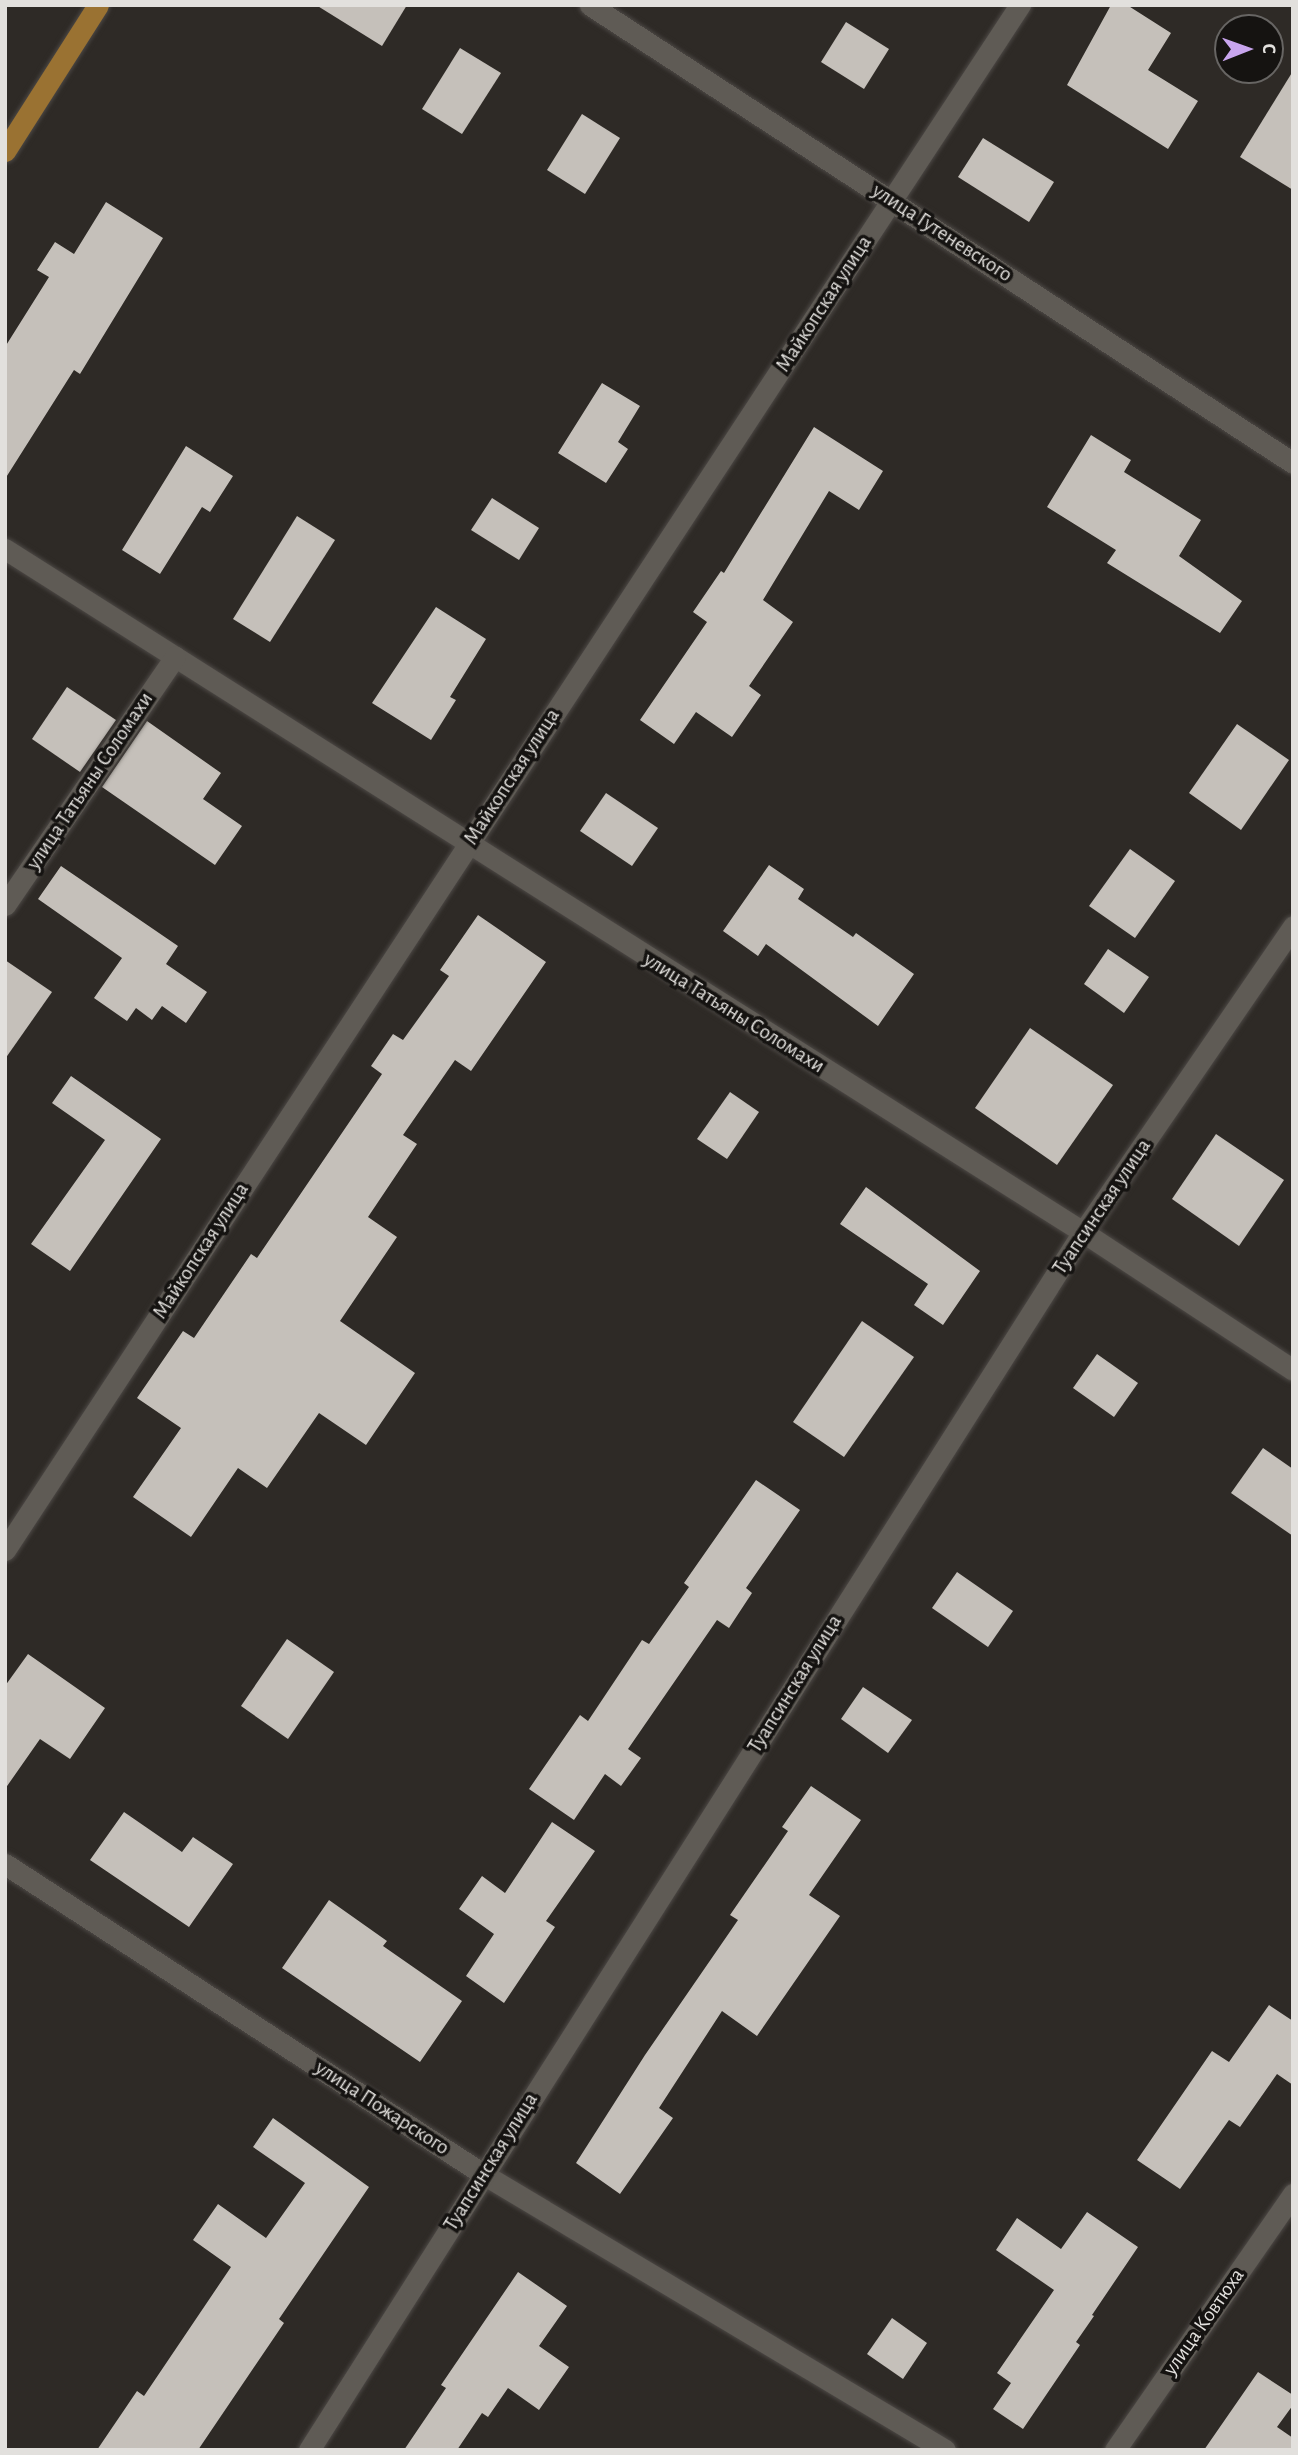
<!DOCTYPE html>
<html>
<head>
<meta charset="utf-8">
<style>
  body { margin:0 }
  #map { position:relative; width:1298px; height:2455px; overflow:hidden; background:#2e2a26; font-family:"Alegreya Sans",sans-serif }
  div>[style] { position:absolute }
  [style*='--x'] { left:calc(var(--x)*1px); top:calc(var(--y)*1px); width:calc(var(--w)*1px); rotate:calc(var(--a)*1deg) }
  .building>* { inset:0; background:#c5c0ba }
  .roads { filter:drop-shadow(0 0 2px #4c4845) drop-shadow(0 0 2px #4c4845) }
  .street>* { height:21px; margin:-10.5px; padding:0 10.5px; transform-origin:10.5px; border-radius:10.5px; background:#5f5b55 }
  .primary>* { height:21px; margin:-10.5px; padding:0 10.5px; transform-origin:10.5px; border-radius:10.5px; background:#9a7232 }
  span { translate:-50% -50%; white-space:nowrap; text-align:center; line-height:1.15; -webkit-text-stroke:7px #151311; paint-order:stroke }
  .street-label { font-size:21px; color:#e2e0dd }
  .frame { position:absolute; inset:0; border:7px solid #e2e0dd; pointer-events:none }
  .north { position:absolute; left:1214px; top:14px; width:70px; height:70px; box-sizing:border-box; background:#151311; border:2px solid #676563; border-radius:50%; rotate:89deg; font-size:19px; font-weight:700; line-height:28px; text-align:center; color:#e2e0dd }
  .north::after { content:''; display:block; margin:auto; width:24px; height:32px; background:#c8a5ee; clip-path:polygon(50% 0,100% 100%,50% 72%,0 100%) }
</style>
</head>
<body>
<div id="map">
  <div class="building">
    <i style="clip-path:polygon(316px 5px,407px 5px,382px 46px)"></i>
    <i style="clip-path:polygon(1111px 5px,1127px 5px,1171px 33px,1148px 70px,1198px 101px,1168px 149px,1067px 85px)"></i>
    <i style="clip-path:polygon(846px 22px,889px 49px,864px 89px,821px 62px)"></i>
    <i style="clip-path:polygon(460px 48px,501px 73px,462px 134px,422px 109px)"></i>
    <i style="clip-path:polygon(1293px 71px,1293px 190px,1240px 157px)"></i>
    <i style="clip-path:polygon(582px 114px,620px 138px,585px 194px,547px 170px)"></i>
    <i style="clip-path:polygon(983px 138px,1054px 182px,1029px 222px,958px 177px)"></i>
    <i style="clip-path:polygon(106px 202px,163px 238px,80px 374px,74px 370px,5px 479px,5px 347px,49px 277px,37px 270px,55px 242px,74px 254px)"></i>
    <i style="clip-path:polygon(602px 383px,640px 406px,618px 442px,628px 449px,606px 483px,558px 453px)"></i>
    <i style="clip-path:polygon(814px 427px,883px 471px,859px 510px,829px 491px,763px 600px,793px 622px,749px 686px,761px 695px,732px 737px,696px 712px,674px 744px,640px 720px,707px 622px,693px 612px,721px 571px,724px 573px)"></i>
    <i style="clip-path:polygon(1091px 435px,1131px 460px,1124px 472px,1201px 520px,1179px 556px,1242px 601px,1220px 633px,1107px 563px,1116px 550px,1047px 507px)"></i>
    <i style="clip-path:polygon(186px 446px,233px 476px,210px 512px,202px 507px,160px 574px,122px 550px)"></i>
    <i style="clip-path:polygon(492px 498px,539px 528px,519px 560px,471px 530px)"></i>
    <i style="clip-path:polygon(297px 516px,335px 540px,270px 642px,233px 619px)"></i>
    <i style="clip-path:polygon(436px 607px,486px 639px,450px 697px,456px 700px,431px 740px,372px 703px)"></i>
    <i style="clip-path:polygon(67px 687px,116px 720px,80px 772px,32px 739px)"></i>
    <i style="clip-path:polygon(147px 721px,221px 773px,203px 799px,242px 826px,215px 865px,102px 787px)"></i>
    <i style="clip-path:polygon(1237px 724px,1289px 760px,1241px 830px,1189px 793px)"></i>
    <i style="clip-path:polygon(606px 793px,658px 828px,632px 866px,580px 831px)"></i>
    <i style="clip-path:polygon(1130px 849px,1175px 881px,1135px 938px,1089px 906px)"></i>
    <i style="clip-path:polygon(769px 865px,804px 889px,798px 899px,853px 937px,856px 933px,914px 974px,878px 1026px,766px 944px,758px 956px,723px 931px)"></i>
    <i style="clip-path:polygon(61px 866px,178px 946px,166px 964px,207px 992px,186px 1023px,162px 1006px,152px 1020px,136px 1008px,127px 1021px,94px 998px,122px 958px,38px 899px)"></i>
    <i style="clip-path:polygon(478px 915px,546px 962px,471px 1071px,455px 1060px,403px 1135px,417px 1144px,368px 1217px,397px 1237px,340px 1321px,415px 1373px,366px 1445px,319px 1413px,267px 1488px,238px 1468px,191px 1537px,133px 1497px,181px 1428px,137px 1398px,183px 1331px,194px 1338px,251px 1254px,257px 1258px,382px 1074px,371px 1066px,393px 1034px,403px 1040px,449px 976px,440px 970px)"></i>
    <i style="clip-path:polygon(1108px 949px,1149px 977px,1124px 1013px,1084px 984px)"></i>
    <i style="clip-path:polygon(5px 960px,52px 992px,5px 1059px)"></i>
    <i style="clip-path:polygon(1030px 1028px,1113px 1085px,1057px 1165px,975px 1108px)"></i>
    <i style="clip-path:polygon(71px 1076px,161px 1139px,70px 1271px,31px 1244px,105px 1140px,52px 1103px)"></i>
    <i style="clip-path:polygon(730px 1092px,759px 1112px,727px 1159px,697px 1139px)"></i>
    <i style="clip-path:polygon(1216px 1134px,1284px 1180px,1239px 1246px,1172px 1199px)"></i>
    <i style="clip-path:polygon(866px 1187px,980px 1271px,943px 1325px,914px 1305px,928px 1284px,840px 1224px)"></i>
    <i style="clip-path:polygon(862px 1321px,914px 1357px,844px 1457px,793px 1422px)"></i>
    <i style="clip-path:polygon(1097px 1354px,1138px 1383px,1114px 1417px,1073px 1388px)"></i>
    <i style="clip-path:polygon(1263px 1448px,1293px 1469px,1293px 1536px,1231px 1493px)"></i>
    <i style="clip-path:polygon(756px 1480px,800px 1510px,746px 1588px,752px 1593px,729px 1628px,717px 1620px,628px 1749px,641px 1758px,621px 1786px,605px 1774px,574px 1820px,529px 1789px,580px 1715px,588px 1721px,642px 1640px,649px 1644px,689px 1587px,684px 1583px)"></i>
    <i style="clip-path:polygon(957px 1572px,1013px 1611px,988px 1647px,932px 1608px)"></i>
    <i style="clip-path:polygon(287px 1639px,334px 1672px,288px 1739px,241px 1706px)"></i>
    <i style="clip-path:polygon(28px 1654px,105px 1708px,70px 1759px,40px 1739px,5px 1789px,5px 1686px)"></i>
    <i style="clip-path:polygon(863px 1687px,912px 1720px,888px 1753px,841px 1719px)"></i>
    <i style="clip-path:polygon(811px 1786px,861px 1820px,809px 1895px,840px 1916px,757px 2036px,722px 2011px,659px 2108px,673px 2118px,620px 2194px,576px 2163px,645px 2055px,738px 1920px,730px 1915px,788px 1831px,782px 1827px)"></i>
    <i style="clip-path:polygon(124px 1812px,182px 1852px,193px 1837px,233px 1864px,189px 1927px,90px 1860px)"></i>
    <i style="clip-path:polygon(552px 1822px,595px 1851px,546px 1921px,555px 1927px,504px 2003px,466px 1976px,494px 1934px,459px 1909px,482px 1876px,505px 1893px)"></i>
    <i style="clip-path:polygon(329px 1900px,387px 1941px,383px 1946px,462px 2001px,420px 2062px,282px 1968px)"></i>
    <i style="clip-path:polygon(1269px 2005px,1293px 2021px,1293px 2085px,1277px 2074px,1240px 2127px,1229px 2120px,1180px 2189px,1137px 2160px,1212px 2051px,1229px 2062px)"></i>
    <i style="clip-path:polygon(273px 2118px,369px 2187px,279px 2319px,284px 2323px,198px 2450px,97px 2450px,137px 2391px,144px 2396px,231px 2267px,193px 2240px,218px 2204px,266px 2238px,305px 2183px,253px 2147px)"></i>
    <i style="clip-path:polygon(1087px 2212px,1138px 2247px,1092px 2315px,1094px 2316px,1076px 2342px,1080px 2345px,1023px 2429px,993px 2409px,1011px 2383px,997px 2373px,1054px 2290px,996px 2250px,1017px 2218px,1061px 2249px)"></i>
    <i style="clip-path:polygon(518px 2272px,567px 2306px,539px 2346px,569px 2367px,539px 2410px,508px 2388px,488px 2417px,482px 2413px,457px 2450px,404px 2450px,446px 2388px,441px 2385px)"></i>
    <i style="clip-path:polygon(892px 2318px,927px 2343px,903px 2379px,867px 2354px)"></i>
    <i style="clip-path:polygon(1258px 2372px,1293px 2395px,1293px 2405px,1277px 2427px,1293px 2438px,1293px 2450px,1204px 2450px)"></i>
  </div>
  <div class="roads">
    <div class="street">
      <i style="--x:590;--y:5;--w:839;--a:33.08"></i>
      <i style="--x:5;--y:549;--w:1276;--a:32.36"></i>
      <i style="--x:1083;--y:1232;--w:251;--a:33.3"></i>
      <i style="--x:5;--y:905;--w:301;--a:-55.6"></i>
      <i style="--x:5;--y:1550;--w:1849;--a:-56.7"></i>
      <i style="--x:5;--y:1864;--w:570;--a:32.96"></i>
      <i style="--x:483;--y:2174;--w:538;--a:30.85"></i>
      <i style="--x:309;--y:2450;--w:1443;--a:-57.57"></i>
      <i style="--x:1083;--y:1232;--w:371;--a:-55.5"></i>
      <i style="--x:1115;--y:2450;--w:312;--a:-55.2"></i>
    </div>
    <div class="primary">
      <i style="--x:5;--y:151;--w:173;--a:-57.5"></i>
    </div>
  </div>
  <div class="street-label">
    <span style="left:942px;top:233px;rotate:33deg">улица Гутеневского</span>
    <span style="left:824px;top:304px;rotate:-57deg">Майкопская улица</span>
    <span style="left:512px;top:777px;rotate:-57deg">Майкопская улица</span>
    <span style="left:90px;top:781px;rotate:-56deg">улица Татьяны Соломахи</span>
    <span style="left:734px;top:1013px;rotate:32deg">улица Татьяны Соломахи</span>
    <span style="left:1102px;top:1207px;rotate:-56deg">Туапсинская улица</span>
    <span style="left:201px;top:1251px;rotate:-57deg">Майкопская улица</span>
    <span style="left:795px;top:1684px;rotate:-58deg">Туапсинская улица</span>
    <span style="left:382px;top:2108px;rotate:33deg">улица Пожарского</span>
    <span style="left:491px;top:2162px;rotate:-58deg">Туапсинская улица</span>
    <span style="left:1204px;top:2322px;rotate:-55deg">улица Ковтюха</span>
  </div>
  <div class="frame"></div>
  <div class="north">С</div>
</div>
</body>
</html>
